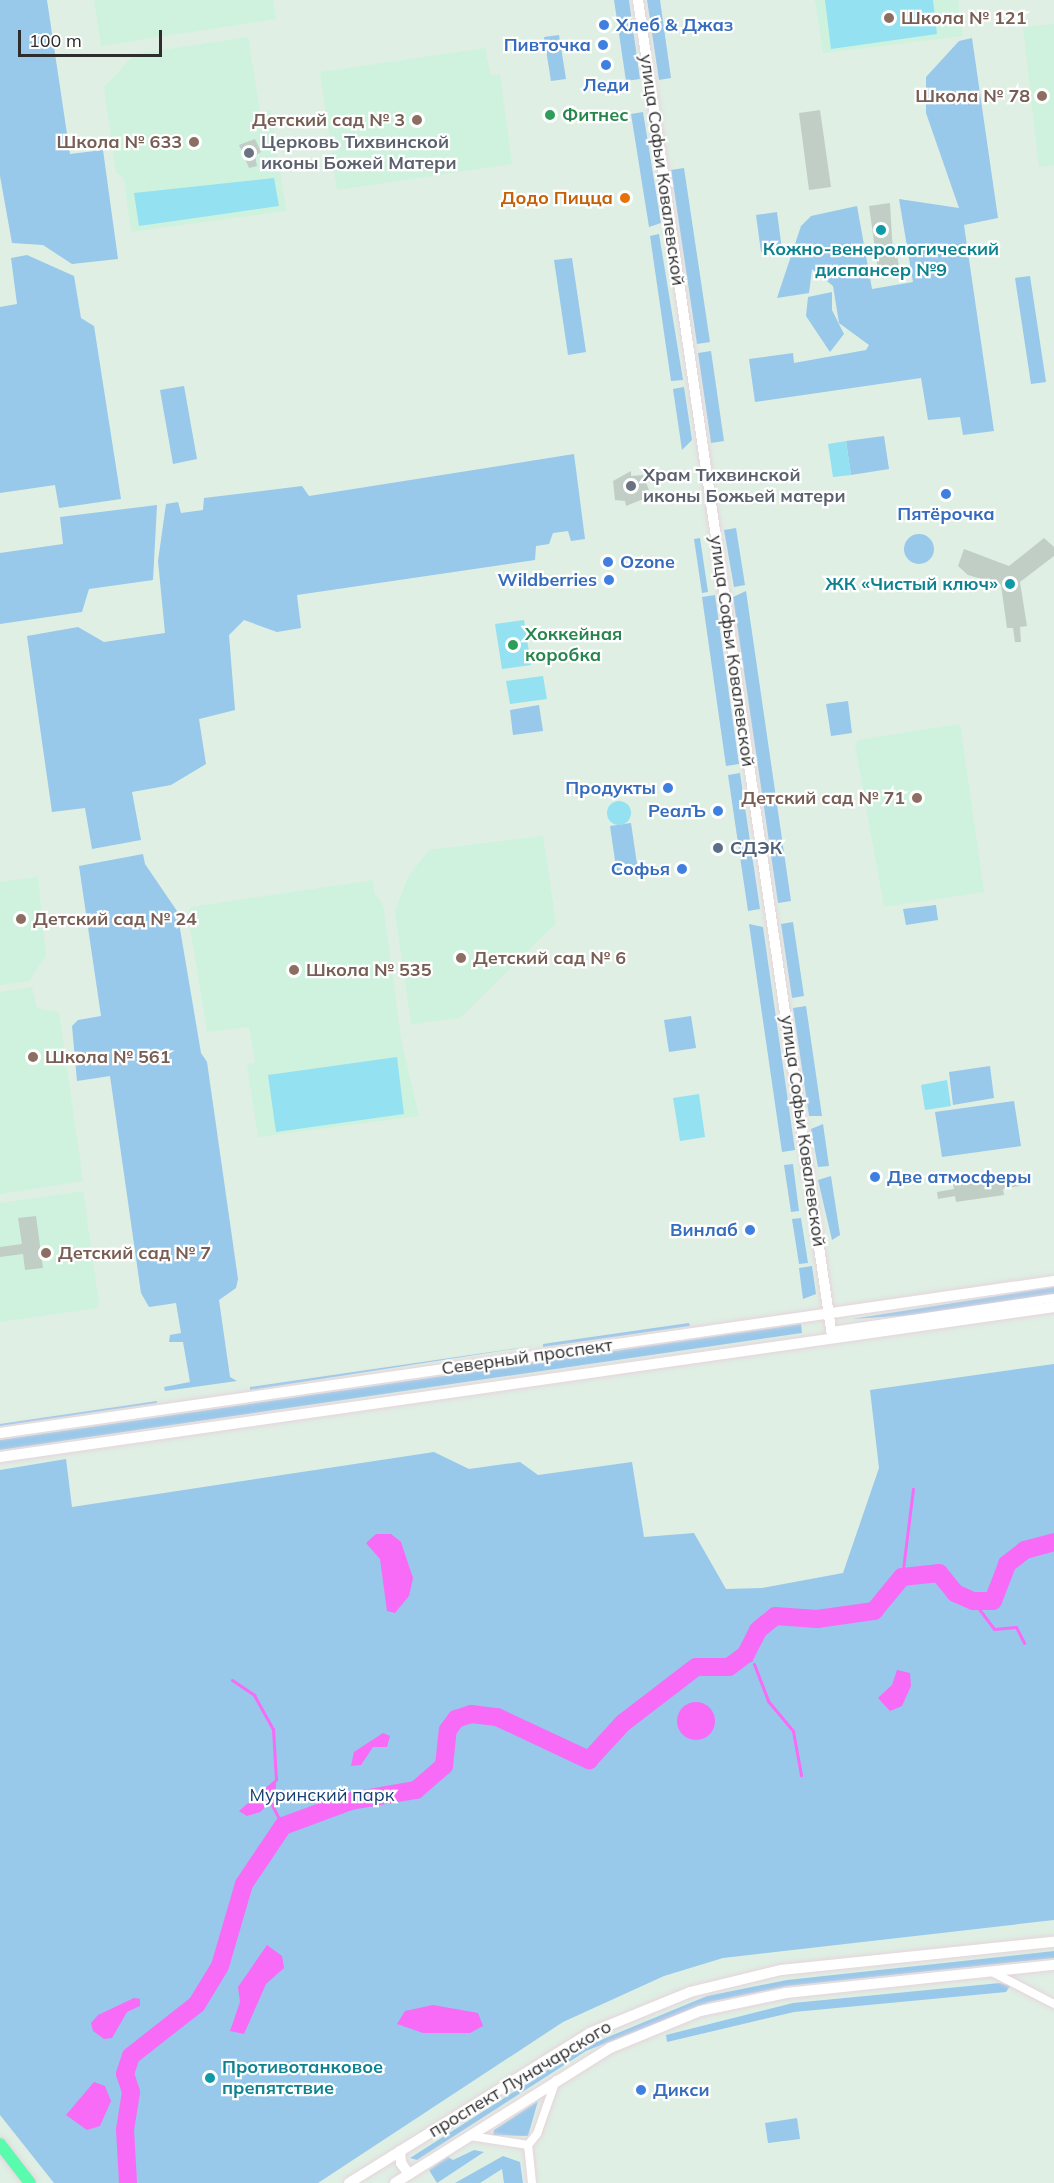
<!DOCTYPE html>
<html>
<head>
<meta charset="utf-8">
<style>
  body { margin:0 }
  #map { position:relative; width:1054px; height:2183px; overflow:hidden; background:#dfefe4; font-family:Mulish,sans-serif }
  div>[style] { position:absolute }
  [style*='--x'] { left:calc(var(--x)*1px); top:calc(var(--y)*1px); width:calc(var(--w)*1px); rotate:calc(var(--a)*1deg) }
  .education>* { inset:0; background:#cef2dd }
  .green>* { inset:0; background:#98c8ea }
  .round { border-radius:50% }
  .pitch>* { inset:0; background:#93e1f1 }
  .water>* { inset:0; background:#f86bf7 }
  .stream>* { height:3px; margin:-1.5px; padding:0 1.5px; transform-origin:1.5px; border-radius:1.5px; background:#f86bf7 }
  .river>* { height:18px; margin:-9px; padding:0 9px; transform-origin:9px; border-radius:9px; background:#f86bf7 }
  .building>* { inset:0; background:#c1cec6 }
  .roads { filter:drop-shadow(0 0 2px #e6d4dc) drop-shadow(0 0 2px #e6d4dc) }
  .street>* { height:8px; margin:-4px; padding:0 4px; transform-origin:4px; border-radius:4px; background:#fff }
  .secondary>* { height:10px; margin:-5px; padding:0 5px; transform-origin:5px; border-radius:5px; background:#fff }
  .primary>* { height:12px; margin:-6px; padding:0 6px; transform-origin:6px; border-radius:6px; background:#58fcac }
  .dots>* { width:16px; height:16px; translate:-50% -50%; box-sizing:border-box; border:3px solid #fff; border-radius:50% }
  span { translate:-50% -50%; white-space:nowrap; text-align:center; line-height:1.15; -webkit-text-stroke:4.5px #fff; paint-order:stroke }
  .education-label { font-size:18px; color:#785e54; font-weight:700 }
  .left { translate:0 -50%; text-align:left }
  .right { translate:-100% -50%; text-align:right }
  .shop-label { font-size:18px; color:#366cbe; font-weight:700 }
  .leisure-label { font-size:18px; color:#27864d; font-weight:700 }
  .worship-label { font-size:18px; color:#5b616d; font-weight:700 }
  .street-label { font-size:18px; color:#2d2d2d }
  .food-label { font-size:18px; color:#c56008; font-weight:700 }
  .culture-label { font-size:18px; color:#0d838f; font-weight:700 }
  .service-label { font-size:18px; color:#4e5e75; font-weight:700 }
  .park-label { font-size:18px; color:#154072 }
  .scale { position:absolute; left:18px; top:30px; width:144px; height:27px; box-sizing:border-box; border:3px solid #2d2d2d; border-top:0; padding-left:8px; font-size:18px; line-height:21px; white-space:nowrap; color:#2d2d2d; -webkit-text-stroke:4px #fff; paint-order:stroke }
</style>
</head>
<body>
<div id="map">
  <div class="education">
    <i style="clip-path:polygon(94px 0,273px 0,276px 19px,101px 46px)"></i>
    <i style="clip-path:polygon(815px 0,958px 0,963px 36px,823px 53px)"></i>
    <i style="clip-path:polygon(1054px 24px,1054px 165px,1039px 167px,1023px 27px)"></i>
    <i style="clip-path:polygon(248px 37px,260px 112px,271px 110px,286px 211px,131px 232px,124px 179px,116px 172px,104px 87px,135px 54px)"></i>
    <i style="clip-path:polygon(485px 48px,491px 76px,500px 74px,512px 164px,337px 190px,320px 72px)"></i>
    <i style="clip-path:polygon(960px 724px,984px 892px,884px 907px,855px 745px,858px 740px)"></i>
    <i style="clip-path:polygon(543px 836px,556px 923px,460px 1018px,411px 1024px,395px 911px,408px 877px,429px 850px)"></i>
    <i style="clip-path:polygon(38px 877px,46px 956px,29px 981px,0 985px,0 882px)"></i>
    <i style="clip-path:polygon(373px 880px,374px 893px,383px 904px,401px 1039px,419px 1116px,258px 1137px,247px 1064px,255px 1063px,249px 1027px,207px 1032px,188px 914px,191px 907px)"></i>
    <i style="clip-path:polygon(32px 987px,37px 1008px,59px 1012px,83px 1181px,0 1194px,0 992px)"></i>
    <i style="clip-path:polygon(83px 1191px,99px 1303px,96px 1308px,0 1322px,0 1203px)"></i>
  </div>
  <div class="green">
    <i style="clip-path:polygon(0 0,47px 0,70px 154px,103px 150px,118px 259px,72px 264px,43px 245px,12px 243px,0 176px)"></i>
    <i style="clip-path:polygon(614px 0,629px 0,640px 79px,626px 81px)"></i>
    <i style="clip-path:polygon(647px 0,660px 0,671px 78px,659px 80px)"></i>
    <i style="clip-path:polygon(559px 35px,566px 79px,551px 81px,544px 37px)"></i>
    <i style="clip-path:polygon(972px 38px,998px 218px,964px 225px,994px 431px,963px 435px,960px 417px,928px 420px,921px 378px,755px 402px,749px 359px,793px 353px,794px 363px,866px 350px,869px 345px,839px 323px,833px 286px,812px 269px,809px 293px,777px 298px,801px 226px,811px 216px,857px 206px,872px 289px,913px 282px,899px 199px,959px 208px,926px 113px,926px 77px,959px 41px)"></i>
    <i style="clip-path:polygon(643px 112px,661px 223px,649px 227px,631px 114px)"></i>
    <i style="clip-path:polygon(684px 168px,710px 342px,697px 344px,671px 170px)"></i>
    <i style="clip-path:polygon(777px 212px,782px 250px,761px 252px,756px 215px)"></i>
    <i style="clip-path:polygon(659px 234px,683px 380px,671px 381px,650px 236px)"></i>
    <i style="clip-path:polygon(27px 255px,74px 276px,81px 318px,94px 326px,121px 499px,59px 508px,55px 485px,0 493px,0 307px,17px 304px,11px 258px)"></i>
    <i style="clip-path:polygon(572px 258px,586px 352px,568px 355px,554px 260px)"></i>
    <i style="clip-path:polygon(1030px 276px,1046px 382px,1031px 384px,1015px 278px)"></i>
    <i style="clip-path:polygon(832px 292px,832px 310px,844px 334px,830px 352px,806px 316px,808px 297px)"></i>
    <i style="clip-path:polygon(711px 351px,724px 441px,711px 443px,698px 353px)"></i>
    <i style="clip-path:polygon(184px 386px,197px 459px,173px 464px,160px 390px)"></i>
    <i style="clip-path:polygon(684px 387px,692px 440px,682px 450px,673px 389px)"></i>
    <i style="clip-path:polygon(884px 436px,889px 469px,851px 475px,846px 441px)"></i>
    <i style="clip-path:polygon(574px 454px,585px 539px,571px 541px,568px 531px,553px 533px,549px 544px,536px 546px,535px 560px,297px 595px,301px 628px,277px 632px,244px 620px,229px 635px,235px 710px,199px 719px,206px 764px,171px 785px,132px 792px,141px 840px,92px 849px,85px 808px,52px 812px,27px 636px,78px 627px,104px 642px,165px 633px,158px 561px,166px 504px,178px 502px,181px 513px,203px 510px,204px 498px,302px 486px,309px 496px)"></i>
    <i style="clip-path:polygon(157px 505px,153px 580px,89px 589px,82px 612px,0 624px,0 553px,63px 544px,60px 517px)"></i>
    <i style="clip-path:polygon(736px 528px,745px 585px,734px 587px,724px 530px)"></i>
    <i class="round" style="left:904px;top:534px;width:30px;height:30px"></i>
    <i style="clip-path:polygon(700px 538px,708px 592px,702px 593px,694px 539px)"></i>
    <i style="clip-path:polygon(746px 591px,791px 901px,778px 903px,733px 597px)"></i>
    <i style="clip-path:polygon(715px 595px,739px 764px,726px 766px,702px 597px)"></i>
    <i style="clip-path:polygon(848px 701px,852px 733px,831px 736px,826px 704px)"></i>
    <i style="clip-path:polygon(539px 705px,543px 731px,513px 735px,510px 710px)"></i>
    <i style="clip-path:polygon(740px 773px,760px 909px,748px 911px,728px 775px)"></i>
    <i style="clip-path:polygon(631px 823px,638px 871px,617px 874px,610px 826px)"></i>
    <i style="clip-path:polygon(143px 854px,145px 864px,177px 911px,201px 1053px,207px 1062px,238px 1279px,236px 1288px,219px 1300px,230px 1377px,237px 1381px,165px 1391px,164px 1387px,190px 1382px,183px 1342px,169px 1342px,170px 1335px,181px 1333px,176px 1303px,149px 1307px,141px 1293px,110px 1076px,77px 1081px,72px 1026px,78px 1020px,101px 1016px,79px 866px)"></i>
    <i style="clip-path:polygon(936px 905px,938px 920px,906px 925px,903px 909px)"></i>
    <i style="clip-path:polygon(793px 922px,804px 996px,792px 998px,781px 924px)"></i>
    <i style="clip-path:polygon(749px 924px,763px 927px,795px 1150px,782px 1152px)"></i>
    <i style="clip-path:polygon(806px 1006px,822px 1116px,809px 1116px,793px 1008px)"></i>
    <i style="clip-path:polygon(691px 1016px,696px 1048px,669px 1052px,664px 1020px)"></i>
    <i style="clip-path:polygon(990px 1066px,994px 1098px,953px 1105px,949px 1072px)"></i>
    <i style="clip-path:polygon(1014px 1101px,1021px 1146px,942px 1157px,935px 1112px)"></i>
    <i style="clip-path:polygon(823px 1124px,829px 1166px,818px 1167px,811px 1129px)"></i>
    <i style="clip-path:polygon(793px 1164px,799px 1211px,791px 1212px,784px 1165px)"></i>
    <i style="clip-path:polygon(831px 1176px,840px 1235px,832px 1240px,818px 1180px)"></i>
    <i style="clip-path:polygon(801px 1218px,808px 1263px,799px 1264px,792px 1219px)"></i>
    <i style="clip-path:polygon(812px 1266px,816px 1294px,803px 1299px,799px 1268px)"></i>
    <i style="clip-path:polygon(1054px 1287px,1054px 1296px,929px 1314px,852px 1319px)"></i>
    <i style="clip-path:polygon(689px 1323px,690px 1326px,543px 1347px,543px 1344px)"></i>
    <i style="clip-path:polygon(801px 1324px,802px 1333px,0 1450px,0 1440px)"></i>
    <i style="clip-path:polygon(533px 1346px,250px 1390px,250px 1387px)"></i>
    <i style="clip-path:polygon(1054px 1364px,1054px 1920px,723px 1958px,664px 1976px,563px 2022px,318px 2183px,54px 2183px,0 2115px,0 1470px,66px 1459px,72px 1507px,434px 1452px,469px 1469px,520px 1462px,538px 1475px,632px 1462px,644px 1537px,694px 1533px,726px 1589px,762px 1588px,843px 1573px,879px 1468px,870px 1390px)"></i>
    <i style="clip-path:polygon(157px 1401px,157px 1403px,0 1426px,0 1424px)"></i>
    <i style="clip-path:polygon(1054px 1951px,1054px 1958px,787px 1986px,709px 2002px,586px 2051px,417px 2160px,410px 2158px,584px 2047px,707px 1996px,787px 1980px)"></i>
    <i style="clip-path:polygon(1000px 1983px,1010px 1986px,1006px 1992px,794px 2012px,667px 2042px,666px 2035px,793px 2003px)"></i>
    <i style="clip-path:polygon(538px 2101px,528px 2136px,493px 2135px,494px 2130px)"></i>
    <i style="clip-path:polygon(797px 2118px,800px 2139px,768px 2143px,765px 2123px)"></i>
    <i style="clip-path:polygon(474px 2150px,484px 2152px,437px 2183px,429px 2170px,448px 2157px,453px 2160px)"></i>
    <i style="clip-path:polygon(503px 2156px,520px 2162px,523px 2183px,504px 2183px,502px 2169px,480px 2183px,455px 2183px)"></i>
  </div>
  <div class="pitch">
    <i style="clip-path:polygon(825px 0,933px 0,937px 34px,831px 49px)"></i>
    <i style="clip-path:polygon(274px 178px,279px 206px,139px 226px,134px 193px)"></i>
    <i style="clip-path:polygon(846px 441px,851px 475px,833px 477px,828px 444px)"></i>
    <i style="clip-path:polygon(524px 620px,531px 665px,502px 669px,495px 624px)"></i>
    <i style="clip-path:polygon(543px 676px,547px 699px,510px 704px,506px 681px)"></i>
    <i class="round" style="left:607px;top:801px;width:24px;height:24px"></i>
    <i style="clip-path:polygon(397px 1057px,404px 1114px,276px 1132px,268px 1075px)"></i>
    <i style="clip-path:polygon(947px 1080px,951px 1106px,925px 1110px,921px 1085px)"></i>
    <i style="clip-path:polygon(699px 1094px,705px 1137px,680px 1141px,673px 1098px)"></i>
  </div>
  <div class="water">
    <i style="clip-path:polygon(376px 1534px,391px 1534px,401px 1542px,413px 1578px,409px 1596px,395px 1613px,387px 1611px,380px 1559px,366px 1543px)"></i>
    <i style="clip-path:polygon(897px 1670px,910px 1673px,911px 1686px,902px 1706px,890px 1711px,878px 1698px,892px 1685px)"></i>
    <i class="round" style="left:677px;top:1702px;width:38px;height:38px"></i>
    <i style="clip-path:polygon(383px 1733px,390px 1736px,387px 1747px,373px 1747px,361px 1765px,351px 1766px,354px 1752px)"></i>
    <i style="clip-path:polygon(276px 1779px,276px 1798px,260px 1812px,247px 1816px,239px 1811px)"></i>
    <i style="clip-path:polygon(267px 1945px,282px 1956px,284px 1968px,266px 1984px,244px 2034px,230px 2031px,240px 2002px,238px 1987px)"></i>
    <i style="clip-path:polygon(134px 1998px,140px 1999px,140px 2006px,127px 2012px,112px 2038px,104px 2039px,93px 2031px,91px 2023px,98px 2015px)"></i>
    <i style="clip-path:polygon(433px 2005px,478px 2013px,483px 2026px,470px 2033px,423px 2033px,397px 2024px,405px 2011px)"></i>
    <i style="clip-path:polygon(94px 2082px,105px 2086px,111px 2101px,100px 2126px,87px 2130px,66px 2115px)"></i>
  </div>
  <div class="stream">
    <i style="--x:902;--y:1577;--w:89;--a:-82.9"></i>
    <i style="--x:973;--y:1601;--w:35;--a:53"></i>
    <i style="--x:994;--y:1629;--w:22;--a:-5"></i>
    <i style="--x:1016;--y:1627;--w:18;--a:63"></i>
    <i style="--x:746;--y:1654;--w:8;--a:50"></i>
    <i style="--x:754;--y:1664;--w:40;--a:69"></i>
    <i style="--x:768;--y:1701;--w:39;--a:50"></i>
    <i style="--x:793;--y:1731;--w:45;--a:79.7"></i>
    <i style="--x:232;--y:1680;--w:27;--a:34"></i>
    <i style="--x:254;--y:1695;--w:39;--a:61"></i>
    <i style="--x:273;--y:1729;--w:51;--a:86.6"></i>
    <i style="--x:270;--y:1801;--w:28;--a:63"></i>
  </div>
  <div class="river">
    <i style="--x:128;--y:2183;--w:53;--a:-93.2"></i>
    <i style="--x:125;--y:2130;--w:38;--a:-81"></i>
    <i style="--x:131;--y:2092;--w:19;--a:-108"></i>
    <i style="--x:125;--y:2074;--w:19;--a:-72"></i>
    <i style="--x:131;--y:2056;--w:84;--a:-38.2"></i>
    <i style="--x:197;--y:2004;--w:44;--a:-58.8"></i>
    <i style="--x:220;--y:1966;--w:85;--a:-73.7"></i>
    <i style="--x:244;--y:1884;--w:70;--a:-56.1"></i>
    <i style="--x:283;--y:1826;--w:72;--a:-20.2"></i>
    <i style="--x:351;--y:1801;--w:66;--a:-9.6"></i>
    <i style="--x:416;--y:1790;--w:37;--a:-41"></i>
    <i style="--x:444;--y:1766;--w:36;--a:-84"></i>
    <i style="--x:448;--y:1730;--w:14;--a:-54"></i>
    <i style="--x:456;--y:1719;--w:16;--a:-18"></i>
    <i style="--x:471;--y:1714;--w:26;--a:7"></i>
    <i style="--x:497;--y:1717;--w:102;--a:25.1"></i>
    <i style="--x:589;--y:1760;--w:50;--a:-47.4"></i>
    <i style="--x:623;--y:1723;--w:92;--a:-37.5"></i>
    <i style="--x:696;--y:1667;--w:33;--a:0"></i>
    <i style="--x:729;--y:1667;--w:21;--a:-37"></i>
    <i style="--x:746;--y:1654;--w:27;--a:-63"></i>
    <i style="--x:758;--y:1630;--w:22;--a:-39"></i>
    <i style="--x:775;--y:1616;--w:42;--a:4.1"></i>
    <i style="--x:817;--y:1619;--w:58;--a:-8"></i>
    <i style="--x:874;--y:1611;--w:44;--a:-50.5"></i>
    <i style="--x:902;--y:1577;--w:37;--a:-6"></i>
    <i style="--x:939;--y:1573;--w:26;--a:51"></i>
    <i style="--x:955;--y:1593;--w:20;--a:24"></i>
    <i style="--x:973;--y:1601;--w:20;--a:0"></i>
    <i style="--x:993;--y:1601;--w:40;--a:-69"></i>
    <i style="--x:1007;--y:1564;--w:23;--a:-38"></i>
    <i style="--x:1025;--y:1550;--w:30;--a:-15"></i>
  </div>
  <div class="building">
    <i style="clip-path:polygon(820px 110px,831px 187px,809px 190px,799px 113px)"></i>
    <i style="clip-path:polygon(255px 139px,261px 152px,255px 156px,257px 166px,249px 168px,239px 145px)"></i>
    <i style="clip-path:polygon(890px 203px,893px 255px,897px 254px,899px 267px,878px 270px,869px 206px)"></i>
    <i style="clip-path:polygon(631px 471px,631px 476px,643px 475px,649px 490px,645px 490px,646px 498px,626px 506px,625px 501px,615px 500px,613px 481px)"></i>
    <i style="clip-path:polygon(1044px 538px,1054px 547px,1054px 556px,1020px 582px,1027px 626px,1020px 627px,1021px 642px,1015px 642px,1013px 628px,1007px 628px,1001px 585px,968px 575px,958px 566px,964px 549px,1009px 566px)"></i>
    <i style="clip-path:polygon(1001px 1176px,1002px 1182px,1019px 1180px,1020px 1186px,1003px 1189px,1004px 1195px,956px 1202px,955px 1196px,938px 1199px,937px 1192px,954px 1189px,953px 1184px)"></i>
    <i style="clip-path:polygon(36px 1216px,43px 1268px,25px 1270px,23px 1254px,0 1257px,0 1247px,22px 1244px,18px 1218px)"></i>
  </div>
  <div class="roads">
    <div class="street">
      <i style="--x:831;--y:1331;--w:225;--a:-8.4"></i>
      <i style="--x:994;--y:1973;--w:68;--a:27.3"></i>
      <i style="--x:470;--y:2136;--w:59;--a:8.8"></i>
      <i style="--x:532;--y:2183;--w:38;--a:-96"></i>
      <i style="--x:528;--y:2145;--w:14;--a:-51"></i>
      <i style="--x:537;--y:2134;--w:57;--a:-70.6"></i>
    </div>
    <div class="secondary">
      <i style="--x:638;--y:0;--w:1351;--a:81.74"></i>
      <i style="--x:0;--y:1433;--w:1065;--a:-8.21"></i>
      <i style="--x:0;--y:1457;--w:1065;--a:-8.1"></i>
      <i style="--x:400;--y:2151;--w:12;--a:85"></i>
      <i style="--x:401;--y:2163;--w:14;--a:54"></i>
      <i style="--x:349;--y:2183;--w:284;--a:-31.9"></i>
      <i style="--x:590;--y:2033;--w:108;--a:-22.3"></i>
      <i style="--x:690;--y:1992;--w:94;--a:-13.6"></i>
      <i style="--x:781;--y:1970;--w:274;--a:-5.9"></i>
      <i style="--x:395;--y:2183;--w:254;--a:-32.1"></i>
      <i style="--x:610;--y:2048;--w:97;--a:-22.3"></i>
      <i style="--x:700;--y:2011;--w:88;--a:-11.8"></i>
      <i style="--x:786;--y:1993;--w:269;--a:-6"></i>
    </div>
    <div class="primary">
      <i style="--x:0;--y:2144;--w:49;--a:52.4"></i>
    </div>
  </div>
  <div class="dots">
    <i style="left:889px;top:18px;background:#8d6e63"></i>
    <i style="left:604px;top:25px;background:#3f7fe0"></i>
    <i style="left:603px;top:45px;background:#3f7fe0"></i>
    <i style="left:606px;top:65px;background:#3f7fe0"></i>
    <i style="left:1042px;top:96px;background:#8d6e63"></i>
    <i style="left:550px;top:115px;background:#2e9e5b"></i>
    <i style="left:417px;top:120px;background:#8d6e63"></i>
    <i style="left:194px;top:142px;background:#8d6e63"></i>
    <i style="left:249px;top:153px;background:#6b7280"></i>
    <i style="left:625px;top:198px;background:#e8710a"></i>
    <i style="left:881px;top:230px;background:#0f9aa8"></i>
    <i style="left:631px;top:486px;background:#6b7280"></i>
    <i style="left:946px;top:494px;background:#3f7fe0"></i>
    <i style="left:608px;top:562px;background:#3f7fe0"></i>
    <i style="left:609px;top:580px;background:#3f7fe0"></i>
    <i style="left:1010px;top:584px;background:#0f9aa8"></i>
    <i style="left:513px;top:645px;background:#2e9e5b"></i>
    <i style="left:668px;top:788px;background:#3f7fe0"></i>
    <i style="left:917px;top:798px;background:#8d6e63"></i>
    <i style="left:718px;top:811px;background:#3f7fe0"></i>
    <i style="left:718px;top:848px;background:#5c6f8a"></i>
    <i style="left:682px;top:869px;background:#3f7fe0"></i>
    <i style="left:21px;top:919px;background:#8d6e63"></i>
    <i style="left:461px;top:958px;background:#8d6e63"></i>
    <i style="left:294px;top:970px;background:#8d6e63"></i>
    <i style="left:33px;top:1057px;background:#8d6e63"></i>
    <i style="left:875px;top:1177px;background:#3f7fe0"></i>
    <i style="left:750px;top:1230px;background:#3f7fe0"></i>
    <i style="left:46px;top:1253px;background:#8d6e63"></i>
    <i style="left:210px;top:2078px;background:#0f9aa8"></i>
    <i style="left:641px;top:2090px;background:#3f7fe0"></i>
  </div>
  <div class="education-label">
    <span class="left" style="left:901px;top:18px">Школа № 121</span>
    <span class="right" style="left:1030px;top:96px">Школа № 78</span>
    <span class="right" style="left:405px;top:120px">Детский сад № 3</span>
    <span class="right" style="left:182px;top:142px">Школа № 633</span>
    <span class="right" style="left:905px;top:798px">Детский сад № 71</span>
    <span class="left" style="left:33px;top:919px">Детский сад № 24</span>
    <span class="left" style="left:473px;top:958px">Детский сад № 6</span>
    <span class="left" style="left:306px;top:970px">Школа № 535</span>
    <span class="left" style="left:45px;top:1057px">Школа № 561</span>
    <span class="left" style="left:58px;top:1253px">Детский сад № 7</span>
  </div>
  <div class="shop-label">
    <span class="left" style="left:616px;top:25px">Хлеб &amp; Джаз</span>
    <span class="right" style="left:591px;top:45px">Пивточка</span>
    <span style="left:606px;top:85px">Леди</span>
    <span style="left:946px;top:514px">Пятёрочка</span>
    <span class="left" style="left:620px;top:562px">Ozone</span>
    <span class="right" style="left:597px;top:580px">Wildberries</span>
    <span class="right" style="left:656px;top:788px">Продукты</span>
    <span class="right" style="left:706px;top:811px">РеалЪ</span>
    <span class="right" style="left:670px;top:869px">Софья</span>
    <span class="left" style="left:887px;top:1177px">Две атмосферы</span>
    <span class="right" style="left:738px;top:1230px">Винлаб</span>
    <span class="left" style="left:653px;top:2090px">Дикси</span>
  </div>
  <div class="leisure-label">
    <span class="left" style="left:562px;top:115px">Фитнес</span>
    <span class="left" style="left:525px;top:645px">Хоккейная<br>коробка</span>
  </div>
  <div class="worship-label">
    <span class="left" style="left:261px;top:153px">Церковь Тихвинской<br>иконы Божей Матери</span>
    <span class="left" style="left:643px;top:486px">Храм Тихвинской<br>иконы Божьей матери</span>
  </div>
  <div class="street-label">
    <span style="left:662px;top:170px;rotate:82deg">улица Софьи Ковалевской</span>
    <span style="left:732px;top:651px;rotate:82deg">улица Софьи Ковалевской</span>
    <span style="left:803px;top:1131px;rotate:82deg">улица Софьи Ковалевской</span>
    <span style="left:527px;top:1357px;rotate:-8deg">Северный проспект</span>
    <span style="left:520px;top:2079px;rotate:-31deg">проспект Луначарского</span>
  </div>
  <div class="food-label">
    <span class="right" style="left:613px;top:198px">Додо Пицца</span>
  </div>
  <div class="culture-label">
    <span style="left:881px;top:260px">Кожно-венерологический<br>диспансер №9</span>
    <span class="right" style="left:998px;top:584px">ЖК «Чистый ключ»</span>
    <span class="left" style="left:222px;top:2078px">Противотанковое<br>препятствие</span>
  </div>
  <div class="service-label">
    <span class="left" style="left:730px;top:848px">СДЭК</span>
  </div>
  <div class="park-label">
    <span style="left:322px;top:1795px">Муринский парк</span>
  </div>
  <div class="scale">100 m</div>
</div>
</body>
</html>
